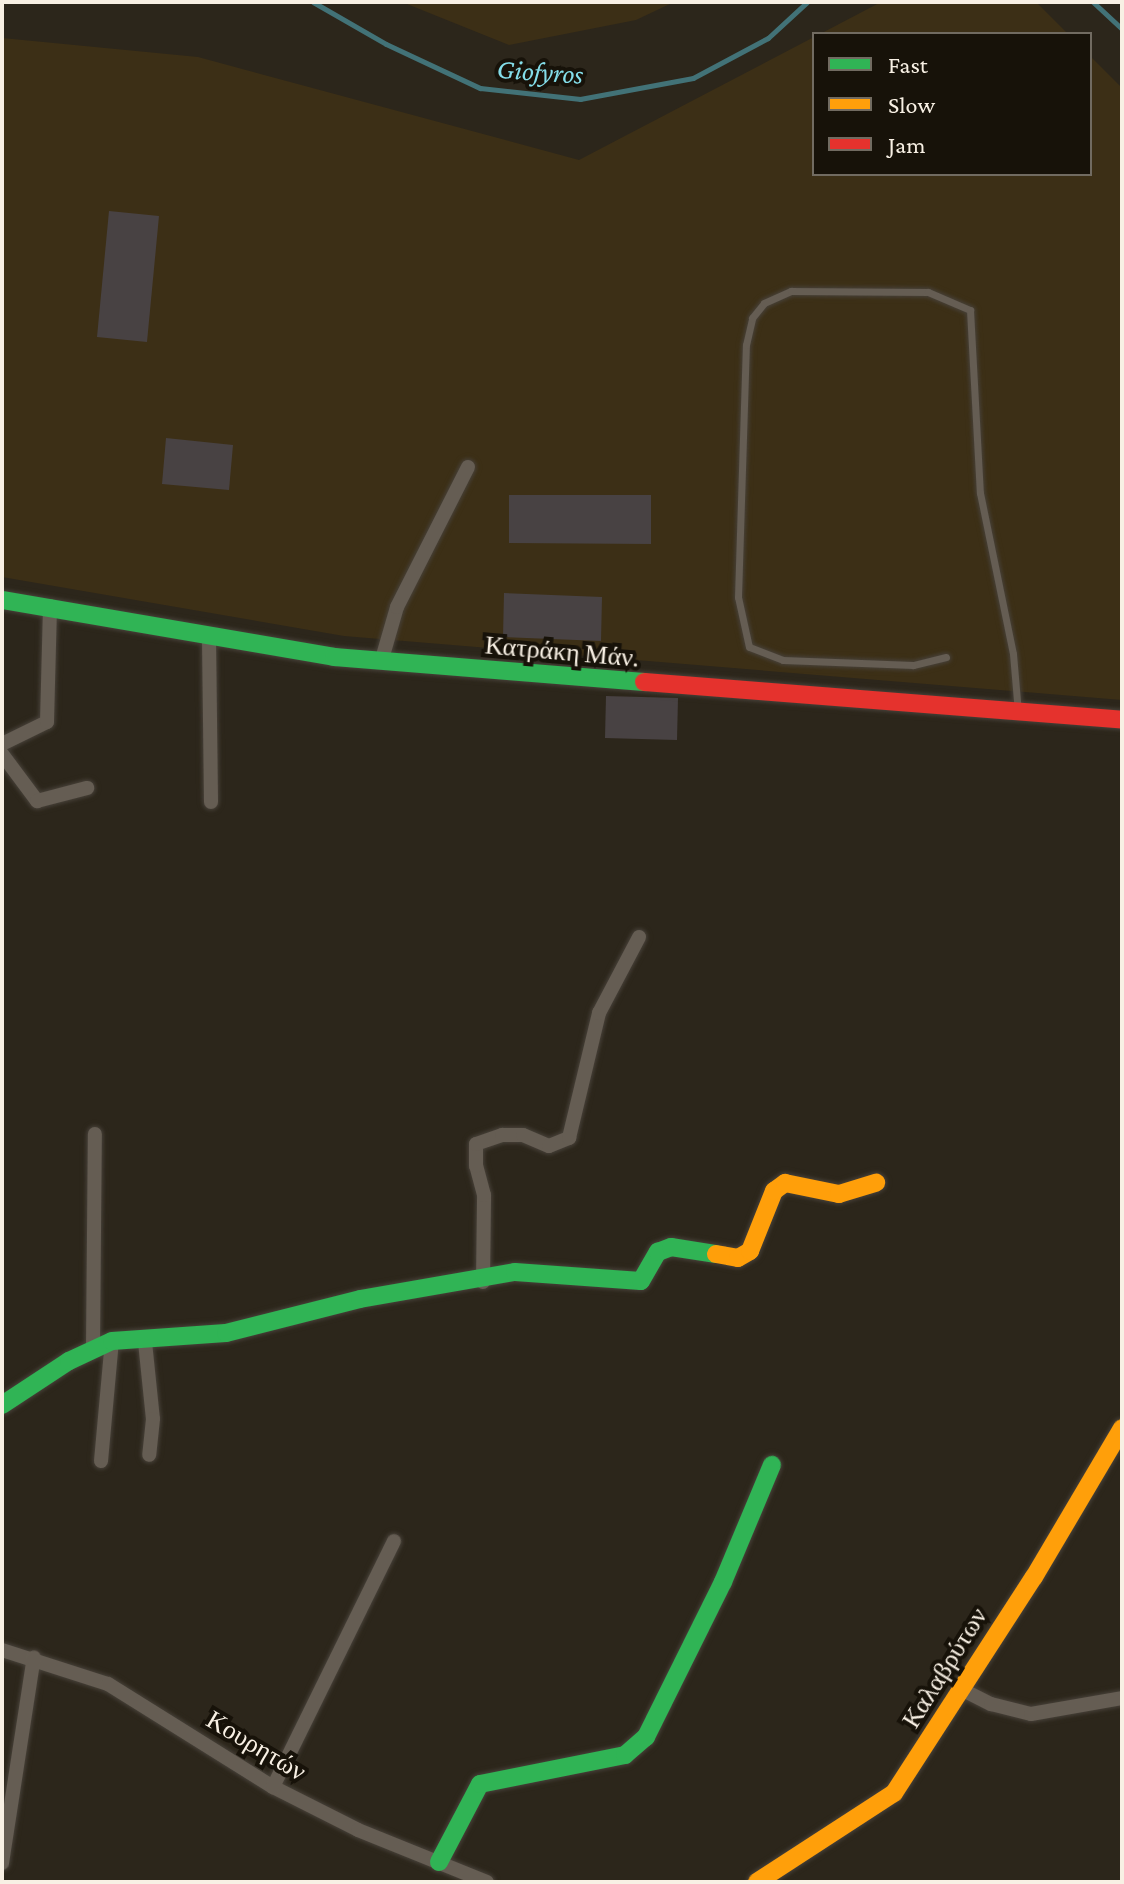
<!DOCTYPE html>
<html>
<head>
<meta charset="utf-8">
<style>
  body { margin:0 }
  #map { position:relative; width:1124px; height:1884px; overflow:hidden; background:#2c261b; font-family:"Crimson Pro",serif }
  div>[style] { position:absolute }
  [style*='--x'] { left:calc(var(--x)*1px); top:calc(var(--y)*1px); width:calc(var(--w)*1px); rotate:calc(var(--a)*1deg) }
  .built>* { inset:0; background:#3c2f16 }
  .stream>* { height:5px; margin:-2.5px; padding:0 2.5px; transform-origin:2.5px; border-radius:2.5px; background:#427277 }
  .building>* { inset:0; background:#484243 }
  .roads { filter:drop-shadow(0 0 2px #474139) drop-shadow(0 0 2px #474139) }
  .lane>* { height:7px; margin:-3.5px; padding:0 3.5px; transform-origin:3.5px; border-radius:3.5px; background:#655d53 }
  .street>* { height:14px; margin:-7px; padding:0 7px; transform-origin:7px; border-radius:7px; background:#655d53 }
  .fast>* { height:18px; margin:-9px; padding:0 9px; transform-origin:9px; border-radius:9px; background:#30b455 }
  .slow>* { height:18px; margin:-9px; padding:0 9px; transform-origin:9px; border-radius:9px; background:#ff9f0a }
  .jam>* { height:18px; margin:-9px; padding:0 9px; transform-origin:9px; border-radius:9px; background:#e5322d }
  span { translate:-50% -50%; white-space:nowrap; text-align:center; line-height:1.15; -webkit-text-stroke:8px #171209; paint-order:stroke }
  .street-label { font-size:26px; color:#f8f0e4 }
  .water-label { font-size:28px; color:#84deea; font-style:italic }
  .frame { position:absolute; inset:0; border:4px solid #f8f0e4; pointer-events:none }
  .legend { position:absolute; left:812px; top:32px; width:280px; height:144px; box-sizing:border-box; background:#171209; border:2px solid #716b61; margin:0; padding:10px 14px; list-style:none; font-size:24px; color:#f8f0e4 }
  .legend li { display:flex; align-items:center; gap:16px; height:40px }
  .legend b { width:40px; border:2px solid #716b61 }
</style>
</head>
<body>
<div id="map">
  <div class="built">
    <i style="clip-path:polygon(402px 2px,674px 2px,636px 20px,509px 45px)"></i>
    <i style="clip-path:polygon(881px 2px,1036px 2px,1068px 34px,820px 34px)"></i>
    <i style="clip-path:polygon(814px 37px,814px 174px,1090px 174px,1090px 56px,1122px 88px,1122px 700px,344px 636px,2px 577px,2px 38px,198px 57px,579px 160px)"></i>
  </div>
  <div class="stream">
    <i style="--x:313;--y:2;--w:84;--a:29.9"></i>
    <i style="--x:386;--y:44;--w:104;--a:25.1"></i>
    <i style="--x:480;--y:88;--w:101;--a:6.3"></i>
    <i style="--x:580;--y:99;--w:115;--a:-10.5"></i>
    <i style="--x:693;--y:78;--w:85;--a:-28.1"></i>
    <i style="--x:768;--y:38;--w:53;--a:-42.7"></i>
    <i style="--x:1093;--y:2;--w:40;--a:43"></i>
  </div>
  <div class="building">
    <i style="clip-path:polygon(109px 211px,159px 216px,147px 342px,97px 337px)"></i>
    <i style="clip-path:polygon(166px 438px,233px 445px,229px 490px,162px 484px)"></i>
    <i style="clip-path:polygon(509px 495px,651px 495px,651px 544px,509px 543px)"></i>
    <i style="clip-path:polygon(504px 593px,602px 597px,601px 641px,503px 637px)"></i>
    <i style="clip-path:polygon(606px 696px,678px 698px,677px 740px,605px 738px)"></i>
  </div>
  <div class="roads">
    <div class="lane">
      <i style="--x:946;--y:657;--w:34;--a:166"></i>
      <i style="--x:913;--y:665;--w:130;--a:-177.8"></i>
      <i style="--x:783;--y:660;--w:36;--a:-159"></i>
      <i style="--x:749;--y:647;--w:51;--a:-102.4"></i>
      <i style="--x:738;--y:597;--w:252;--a:-88.2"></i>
      <i style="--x:746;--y:345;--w:28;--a:-77"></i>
      <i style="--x:752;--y:318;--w:19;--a:-51"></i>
      <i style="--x:764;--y:303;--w:30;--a:-24"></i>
      <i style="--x:791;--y:291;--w:137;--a:0.4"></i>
      <i style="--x:928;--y:292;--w:46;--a:23.2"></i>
      <i style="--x:970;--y:310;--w:183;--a:86.9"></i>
      <i style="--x:980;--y:493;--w:164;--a:78.4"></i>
      <i style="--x:1013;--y:654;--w:58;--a:85.1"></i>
    </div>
    <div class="street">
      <i style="--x:209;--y:638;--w:164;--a:89.3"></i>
      <i style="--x:382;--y:659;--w:54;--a:-73.9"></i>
      <i style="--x:397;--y:607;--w:157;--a:-63.1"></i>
      <i style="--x:2;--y:744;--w:50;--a:-26.1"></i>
      <i style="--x:47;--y:722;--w:116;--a:-88.5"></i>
      <i style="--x:2;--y:754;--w:59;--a:53.3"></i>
      <i style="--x:37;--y:801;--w:52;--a:-14.6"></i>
      <i style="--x:483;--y:1282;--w:87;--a:-89.3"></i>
      <i style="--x:484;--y:1195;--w:30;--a:-105"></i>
      <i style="--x:476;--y:1166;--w:22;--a:-90"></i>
      <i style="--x:476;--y:1144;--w:28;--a:-19"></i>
      <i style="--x:502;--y:1135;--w:21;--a:0"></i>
      <i style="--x:523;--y:1135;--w:28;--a:23"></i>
      <i style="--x:549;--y:1146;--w:22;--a:-22"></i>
      <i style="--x:569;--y:1138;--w:129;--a:-76.5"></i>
      <i style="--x:599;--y:1013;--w:86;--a:-62.2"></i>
      <i style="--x:145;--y:1342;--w:77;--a:84.1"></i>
      <i style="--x:153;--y:1419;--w:36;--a:96"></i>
      <i style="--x:93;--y:1347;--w:213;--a:-89.5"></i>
      <i style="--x:101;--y:1461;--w:121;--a:-84.8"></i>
      <i style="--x:2;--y:1650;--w:111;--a:17.8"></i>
      <i style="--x:108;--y:1684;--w:195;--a:32"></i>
      <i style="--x:273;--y:1787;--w:95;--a:26.8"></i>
      <i style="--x:358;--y:1830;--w:139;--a:22"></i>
      <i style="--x:959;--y:1688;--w:36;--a:27"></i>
      <i style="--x:991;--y:1704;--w:41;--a:14"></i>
      <i style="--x:1031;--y:1714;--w:92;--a:-10"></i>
      <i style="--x:273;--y:1787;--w:274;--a:-63.8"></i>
      <i style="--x:2;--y:1863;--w:208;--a:-81.2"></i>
    </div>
    <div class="fast">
      <i style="--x:2;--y:600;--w:337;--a:9.7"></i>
      <i style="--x:334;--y:657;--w:311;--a:4.6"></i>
      <i style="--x:2;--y:1405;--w:80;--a:-33.3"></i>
      <i style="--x:69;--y:1361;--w:47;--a:-24.9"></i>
      <i style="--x:112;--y:1341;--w:114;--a:-4"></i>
      <i style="--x:226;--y:1333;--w:138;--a:-14.2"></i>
      <i style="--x:360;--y:1299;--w:157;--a:-9.9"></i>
      <i style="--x:515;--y:1272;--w:126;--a:4.1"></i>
      <i style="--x:641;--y:1281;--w:34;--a:-60"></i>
      <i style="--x:658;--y:1252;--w:14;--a:-21"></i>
      <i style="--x:671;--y:1247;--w:46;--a:8.8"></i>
      <i style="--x:439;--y:1862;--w:88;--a:-62.3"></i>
      <i style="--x:480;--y:1784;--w:148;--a:-11.3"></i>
      <i style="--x:625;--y:1755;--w:28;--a:-41"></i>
      <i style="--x:646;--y:1737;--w:173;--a:-63.6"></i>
      <i style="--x:723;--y:1582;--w:127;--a:-67.3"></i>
    </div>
    <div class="slow">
      <i style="--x:716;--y:1254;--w:22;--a:10"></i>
      <i style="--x:738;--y:1258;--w:14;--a:-30"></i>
      <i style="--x:750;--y:1251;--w:65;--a:-68.2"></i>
      <i style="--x:774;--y:1191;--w:14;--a:-36"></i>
      <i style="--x:785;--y:1183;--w:55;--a:11.5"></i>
      <i style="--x:839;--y:1194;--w:39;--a:-17"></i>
      <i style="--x:757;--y:1882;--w:163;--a:-33"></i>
      <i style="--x:894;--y:1793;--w:257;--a:-57.1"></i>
      <i style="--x:1034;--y:1577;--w:173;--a:-59.4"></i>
    </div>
    <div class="jam">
      <i style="--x:644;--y:682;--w:480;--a:4.5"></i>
    </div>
  </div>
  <div class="street-label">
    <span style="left:562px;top:652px;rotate:5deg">Κατράκη Μάν.</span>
    <span style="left:945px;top:1668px;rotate:-58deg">Καλαβρύτων</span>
    <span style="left:256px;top:1746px;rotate:31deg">Κουρητών</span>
  </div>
  <div class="water-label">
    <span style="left:540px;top:72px;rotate:4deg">Giofyros</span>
  </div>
  <div class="frame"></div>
  <ul class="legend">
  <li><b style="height:10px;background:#30b455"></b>Fast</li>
  <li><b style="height:10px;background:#ff9f0a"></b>Slow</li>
  <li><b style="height:10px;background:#e5322d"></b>Jam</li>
  </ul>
</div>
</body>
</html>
